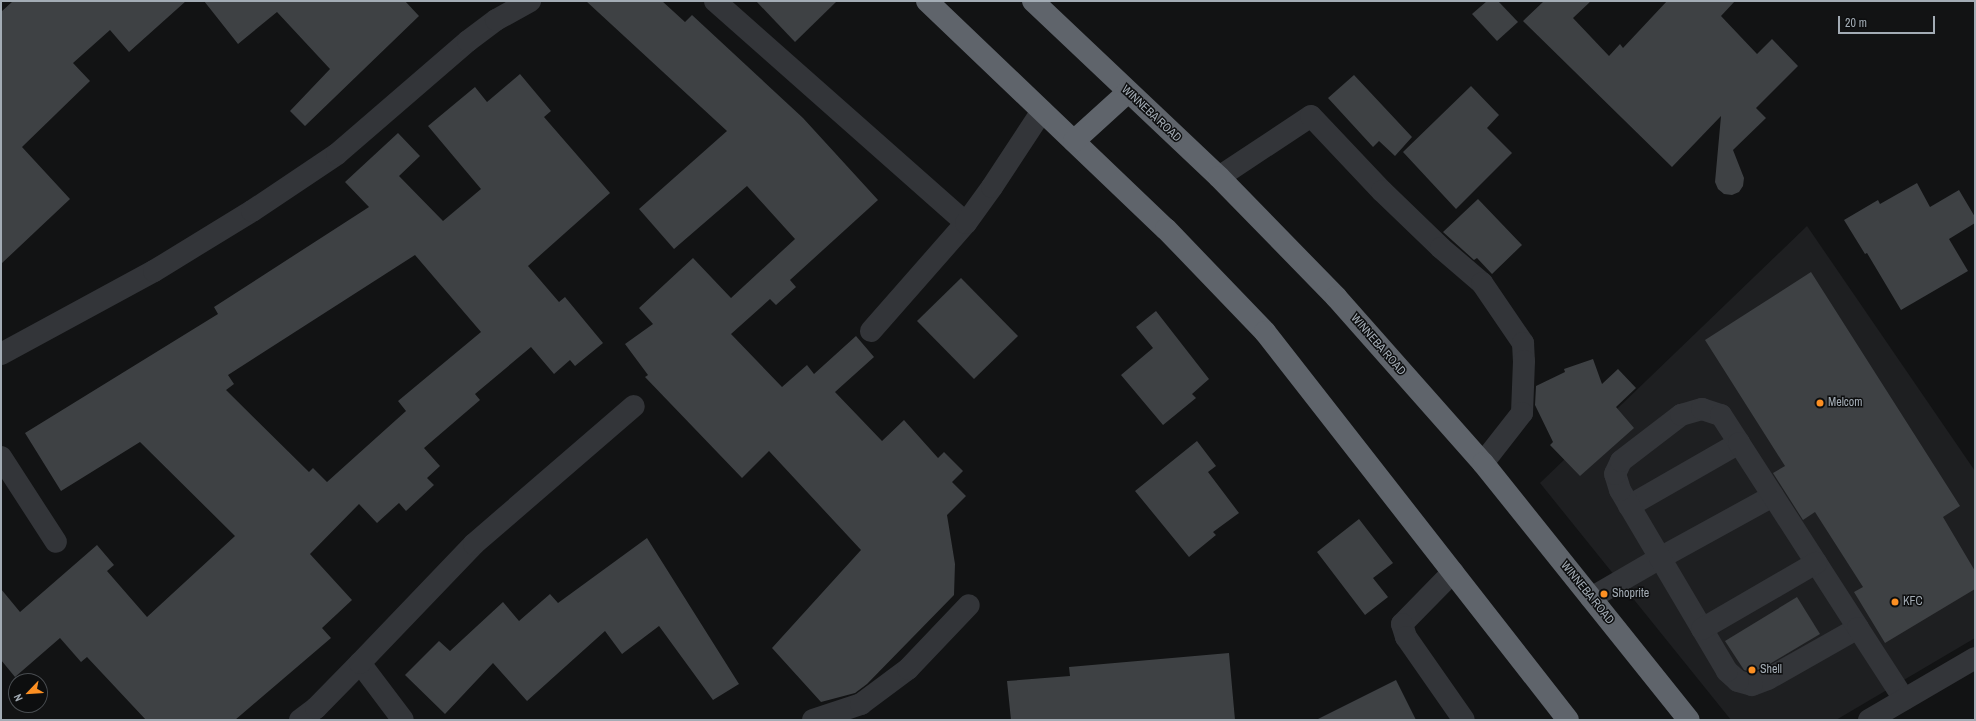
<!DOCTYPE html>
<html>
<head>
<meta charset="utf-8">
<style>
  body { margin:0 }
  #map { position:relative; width:1976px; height:721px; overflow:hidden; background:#121314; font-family:"Archivo Narrow",sans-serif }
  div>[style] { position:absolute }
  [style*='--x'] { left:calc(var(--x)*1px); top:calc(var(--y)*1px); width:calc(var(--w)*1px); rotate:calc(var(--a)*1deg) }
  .built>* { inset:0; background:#1e1f21 }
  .building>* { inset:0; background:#3e4144 }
  .minor>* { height:22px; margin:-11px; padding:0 11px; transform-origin:11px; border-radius:11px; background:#333539 }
  .highway>* { height:22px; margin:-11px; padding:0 11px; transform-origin:11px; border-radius:11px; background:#5f646b }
  .dots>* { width:11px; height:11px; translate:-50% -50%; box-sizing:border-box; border:2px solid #0d0e0f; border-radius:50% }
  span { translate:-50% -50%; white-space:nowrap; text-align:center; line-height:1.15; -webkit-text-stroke:3px #0d0e0f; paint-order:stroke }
  .street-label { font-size:12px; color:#a3acb5 }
  .poi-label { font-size:12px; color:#a3acb5 }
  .left { translate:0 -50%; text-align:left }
  .frame { position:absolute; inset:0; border:2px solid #a3acb5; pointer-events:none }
  .north { position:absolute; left:8px; top:673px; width:40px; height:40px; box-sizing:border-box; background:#0d0e0f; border:1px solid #494d51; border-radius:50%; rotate:245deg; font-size:11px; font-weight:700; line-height:16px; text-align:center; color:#a3acb5 }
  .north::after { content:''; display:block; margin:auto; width:14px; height:18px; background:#fc8f22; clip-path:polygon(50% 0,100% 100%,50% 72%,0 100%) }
  .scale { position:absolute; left:1838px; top:16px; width:97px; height:18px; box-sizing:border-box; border:2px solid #a3acb5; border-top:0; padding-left:5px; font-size:12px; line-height:14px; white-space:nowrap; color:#a3acb5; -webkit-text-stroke:3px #0d0e0f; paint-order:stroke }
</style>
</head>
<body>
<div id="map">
  <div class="built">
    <i style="clip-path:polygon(1807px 226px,1975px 471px,1975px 638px,1836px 720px,1731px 720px,1540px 483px)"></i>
  </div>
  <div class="building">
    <i style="clip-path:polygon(13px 1px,186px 1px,129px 52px,110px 30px,73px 63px,90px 81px,22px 147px,70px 199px,1px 264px,1px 12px)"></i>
    <i style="clip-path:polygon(204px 1px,405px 1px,419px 16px,305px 126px,290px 111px,330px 69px,277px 12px,238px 44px)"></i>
    <i style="clip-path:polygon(586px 1px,662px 1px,685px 22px,692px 15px,803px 118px,878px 200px,790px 280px,796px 287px,776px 305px,770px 299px,731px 334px,782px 387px,807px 365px,814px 374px,856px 336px,874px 357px,835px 392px,882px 441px,904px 420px,938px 458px,944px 452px,963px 471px,952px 482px,966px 496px,947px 515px,955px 564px,954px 595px,867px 684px,855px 693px,821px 702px,772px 648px,861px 550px,769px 451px,742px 478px,645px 377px,648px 375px,625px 344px,653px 324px,639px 308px,693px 258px,731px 298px,795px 239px,747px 186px,674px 249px,639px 209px,727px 131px)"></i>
    <i style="clip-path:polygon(756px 1px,837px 1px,795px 42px)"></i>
    <i style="clip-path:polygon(1487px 1px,1498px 1px,1518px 22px,1497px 41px,1472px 14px)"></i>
    <i style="clip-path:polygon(1544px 1px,1591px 1px,1573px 18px,1609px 56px,1620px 44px,1623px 48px,1667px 1px,1735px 1px,1721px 16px,1757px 54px,1772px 39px,1798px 66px,1756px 108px,1766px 118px,1733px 150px,1744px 178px,1743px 186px,1739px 192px,1732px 195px,1724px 194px,1718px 189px,1715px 182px,1721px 116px,1672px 167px,1523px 21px)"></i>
    <i style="clip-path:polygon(evenodd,520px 74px,551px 111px,544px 117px,610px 193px,528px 266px,559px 302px,565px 297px,603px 343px,575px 366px,570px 360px,554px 374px,531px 347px,475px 394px,480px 400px,424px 448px,440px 466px,427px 478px,434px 485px,406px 511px,399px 503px,377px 523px,359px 504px,310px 554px,352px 600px,322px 628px,331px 638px,235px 720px,146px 720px,87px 657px,81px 662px,60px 638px,15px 677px,1px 660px,1px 589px,20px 612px,97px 545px,114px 565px,107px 571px,147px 617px,235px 536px,140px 442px,61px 491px,25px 433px,218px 314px,214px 307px,369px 207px,345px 182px,398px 133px,420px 156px,399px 176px,443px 221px,481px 189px,428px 126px,475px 87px,487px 102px,520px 74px,415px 255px,481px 332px,398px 401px,406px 411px,327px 482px,313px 468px,309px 472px,226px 390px,234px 384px,228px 375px,415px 255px)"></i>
    <i style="clip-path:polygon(1354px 75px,1412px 137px,1395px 156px,1379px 141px,1373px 147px,1328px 98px)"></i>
    <i style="clip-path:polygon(1471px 86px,1499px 115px,1487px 128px,1512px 153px,1456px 209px,1403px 152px)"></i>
    <i style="clip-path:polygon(1917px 183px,1930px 207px,1959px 190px,1975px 217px,1975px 223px,1949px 239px,1968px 271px,1901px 310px,1867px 253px,1865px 254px,1844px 220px,1878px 200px,1880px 204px)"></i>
    <i style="clip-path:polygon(1478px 199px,1522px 245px,1492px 274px,1477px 258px,1474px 260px,1443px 232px)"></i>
    <i style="clip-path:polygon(1811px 272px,1960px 506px,1943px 517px,1975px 571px,1975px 589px,1885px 643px,1854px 592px,1863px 587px,1815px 512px,1803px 520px,1773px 473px,1785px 466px,1705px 340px)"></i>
    <i style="clip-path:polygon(961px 278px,1018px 336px,974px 379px,917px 321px)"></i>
    <i style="clip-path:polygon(1156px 311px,1209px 379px,1192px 394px,1196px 398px,1163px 425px,1121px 375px,1153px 348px,1136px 327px)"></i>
    <i style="clip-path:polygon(1593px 359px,1602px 384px,1618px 369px,1636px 388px,1616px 407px,1634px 428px,1580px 476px,1550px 445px,1553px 442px,1535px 405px,1536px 386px,1565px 372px,1564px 369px)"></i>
    <i style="clip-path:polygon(1197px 441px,1216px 466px,1208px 472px,1239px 513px,1213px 532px,1216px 535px,1189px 557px,1135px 491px)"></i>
    <i style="clip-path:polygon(1359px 519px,1393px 563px,1373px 578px,1388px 597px,1365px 615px,1317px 552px)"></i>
    <i style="clip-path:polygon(647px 538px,739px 684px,713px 700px,659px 626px,622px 654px,605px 631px,527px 701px,493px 663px,445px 714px,405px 675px,439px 641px,450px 651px,503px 602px,519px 621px,550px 594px,558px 603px)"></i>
    <i style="clip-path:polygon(1797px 597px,1820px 634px,1763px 668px,1751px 672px,1744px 670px,1725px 641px)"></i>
    <i style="clip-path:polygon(1229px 653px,1235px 720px,1011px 720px,1007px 681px,1070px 676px,1069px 667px)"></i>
    <i style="clip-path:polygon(1396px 680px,1416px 720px,1316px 720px)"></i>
  </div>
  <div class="minor">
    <i style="--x:715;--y:1;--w:335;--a:41.5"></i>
    <i style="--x:1219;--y:177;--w:110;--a:-33.5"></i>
    <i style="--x:1311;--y:116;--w:103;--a:46.6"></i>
    <i style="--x:1382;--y:191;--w:82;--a:44"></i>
    <i style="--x:1441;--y:248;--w:54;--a:40.5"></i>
    <i style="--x:1482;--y:283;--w:73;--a:55.7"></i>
    <i style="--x:1523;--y:343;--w:18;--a:87"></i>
    <i style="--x:1524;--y:361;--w:52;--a:92.2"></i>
    <i style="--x:1522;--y:413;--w:63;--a:128"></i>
    <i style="--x:871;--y:331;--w:144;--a:-48.7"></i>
    <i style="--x:966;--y:223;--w:44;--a:-54.2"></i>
    <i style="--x:992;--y:187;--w:91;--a:-56.7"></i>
    <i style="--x:1;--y:354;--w:174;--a:-28.5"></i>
    <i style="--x:154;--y:271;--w:115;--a:-31.5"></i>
    <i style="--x:252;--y:211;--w:102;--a:-33.8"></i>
    <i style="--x:337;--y:154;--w:173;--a:-40.8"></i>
    <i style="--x:468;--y:41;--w:35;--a:-37"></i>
    <i style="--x:496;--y:20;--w:39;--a:-29"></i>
    <i style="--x:1;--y:457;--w:101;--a:57.1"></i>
    <i style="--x:1629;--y:506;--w:127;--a:-29.8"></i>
    <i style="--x:1453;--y:572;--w:73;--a:134.4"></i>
    <i style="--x:1402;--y:624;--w:14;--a:73"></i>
    <i style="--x:1406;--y:637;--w:101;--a:55.1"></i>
    <i style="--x:1591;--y:598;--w:80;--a:-30.1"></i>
    <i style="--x:1660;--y:558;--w:129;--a:-28.8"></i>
    <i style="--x:1858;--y:628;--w:103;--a:150.5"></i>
    <i style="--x:1768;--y:679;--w:17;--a:159"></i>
    <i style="--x:1752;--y:685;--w:15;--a:-164"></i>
    <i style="--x:1738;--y:681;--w:15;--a:-138"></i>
    <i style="--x:1727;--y:671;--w:210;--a:-120.6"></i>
    <i style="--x:1620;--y:490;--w:17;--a:-107"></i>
    <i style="--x:1615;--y:474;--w:14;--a:-65"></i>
    <i style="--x:1621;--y:461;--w:76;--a:-37.5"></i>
    <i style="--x:1681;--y:415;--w:22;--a:-16"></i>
    <i style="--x:1702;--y:409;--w:20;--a:18"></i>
    <i style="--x:1721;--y:415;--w:33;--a:57"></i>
    <i style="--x:1739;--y:443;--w:220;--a:57.2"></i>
    <i style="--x:1858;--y:628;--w:85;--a:57.1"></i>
    <i style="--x:1702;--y:629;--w:132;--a:-30.1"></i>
    <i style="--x:360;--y:663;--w:71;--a:53"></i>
    <i style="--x:300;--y:720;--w:20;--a:-37"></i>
    <i style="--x:316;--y:708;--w:63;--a:-45.6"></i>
    <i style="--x:360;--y:663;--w:165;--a:-46.2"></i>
    <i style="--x:474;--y:544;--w:211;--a:-40.8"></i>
    <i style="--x:813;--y:720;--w:51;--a:-18.4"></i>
    <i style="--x:861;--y:704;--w:59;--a:-36.7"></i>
    <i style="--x:908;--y:669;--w:88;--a:-46.4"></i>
    <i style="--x:1869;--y:720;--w:123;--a:-30.3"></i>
  </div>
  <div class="highway">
    <i style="--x:927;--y:1;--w:330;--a:43.7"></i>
    <i style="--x:1166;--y:229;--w:143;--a:46.1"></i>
    <i style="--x:1265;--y:332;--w:492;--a:52"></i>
    <i style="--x:1033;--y:1;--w:256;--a:43.4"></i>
    <i style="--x:1219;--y:177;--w:168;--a:45.7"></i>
    <i style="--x:1336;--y:297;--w:222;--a:48.5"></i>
    <i style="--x:1483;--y:463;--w:329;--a:51.3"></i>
    <i style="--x:1074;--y:141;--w:73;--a:-42.2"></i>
  </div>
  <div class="dots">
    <i style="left:1820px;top:403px;background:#fc8f22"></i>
    <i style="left:1604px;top:594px;background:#fc8f22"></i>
    <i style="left:1895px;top:602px;background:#fc8f22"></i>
    <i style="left:1752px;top:670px;background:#fc8f22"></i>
  </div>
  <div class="street-label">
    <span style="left:1151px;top:114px;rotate:43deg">WINNEBA ROAD</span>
    <span style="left:1378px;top:345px;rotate:49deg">WINNEBA ROAD</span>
    <span style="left:1587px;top:593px;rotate:51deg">WINNEBA ROAD</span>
  </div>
  <div class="poi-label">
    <span class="left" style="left:1828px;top:403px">Melcom</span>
    <span class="left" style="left:1612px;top:594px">Shoprite</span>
    <span class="left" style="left:1903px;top:602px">KFC</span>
    <span class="left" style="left:1760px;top:670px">Shell</span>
  </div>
  <div class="frame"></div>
  <div class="north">N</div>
  <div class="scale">20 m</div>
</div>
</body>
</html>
